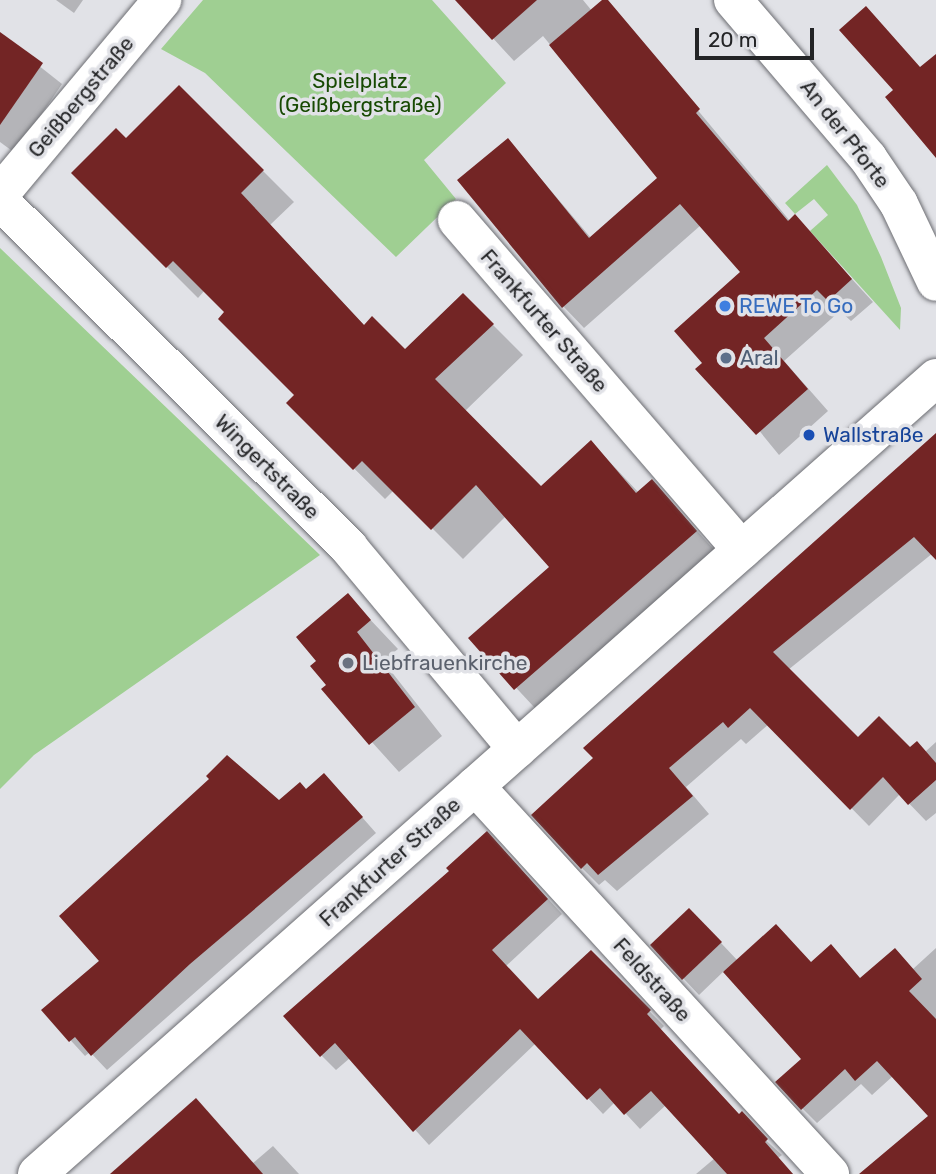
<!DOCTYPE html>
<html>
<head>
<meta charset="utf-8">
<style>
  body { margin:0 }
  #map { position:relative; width:936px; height:1174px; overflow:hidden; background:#e1e2e7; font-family:Rubik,sans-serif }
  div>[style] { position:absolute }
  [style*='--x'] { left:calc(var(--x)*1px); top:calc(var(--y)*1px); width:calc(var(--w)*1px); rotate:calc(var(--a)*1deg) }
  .green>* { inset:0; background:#9fcf92 }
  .shadow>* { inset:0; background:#0003 }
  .building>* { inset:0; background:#732525 }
  .roads { filter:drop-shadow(0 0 2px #6c6d72) drop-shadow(0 0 2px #6c6d72) }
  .minor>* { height:38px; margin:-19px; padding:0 19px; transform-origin:19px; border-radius:19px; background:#fff }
  .secondary>* { height:38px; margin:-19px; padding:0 19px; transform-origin:19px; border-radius:19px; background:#fff }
  .dots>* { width:19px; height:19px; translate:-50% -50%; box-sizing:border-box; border:4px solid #e1e2e7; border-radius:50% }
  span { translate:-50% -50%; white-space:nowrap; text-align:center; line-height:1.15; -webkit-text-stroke:7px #e1e2e7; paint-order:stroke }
  .park-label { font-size:21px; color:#174a02 }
  .street-label { font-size:21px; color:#232426 }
  .shop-label { font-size:21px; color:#366cbe }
  .left { translate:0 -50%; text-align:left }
  .service-label { font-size:21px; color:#4e5e75 }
  .transit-label { font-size:21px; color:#164399 }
  .worship-label { font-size:21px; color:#5b616d }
  .scale { position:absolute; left:695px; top:28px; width:119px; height:32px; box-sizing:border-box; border:4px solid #232426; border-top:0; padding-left:9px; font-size:21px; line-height:24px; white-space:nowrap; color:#232426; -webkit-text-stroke:5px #e1e2e7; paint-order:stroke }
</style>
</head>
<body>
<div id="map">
  <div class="green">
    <i style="clip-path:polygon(203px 0,432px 0,506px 83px,424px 160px,456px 199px,396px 257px,205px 73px,161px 49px)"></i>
    <i style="clip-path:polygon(827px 165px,857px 205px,881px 257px,901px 308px,900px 330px,810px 231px,828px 215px,814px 199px,795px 214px,785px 203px)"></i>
    <i style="clip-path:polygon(0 248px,320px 555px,34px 755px,0 789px)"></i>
  </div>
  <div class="shadow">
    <i style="clip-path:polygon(56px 0,83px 0,74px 13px)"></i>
    <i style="clip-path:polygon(458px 0,583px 0,592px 11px,606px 0,790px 221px,795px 217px,873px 302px,851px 321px,840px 311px,784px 361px,828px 411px,779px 455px,704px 363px,742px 272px,701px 225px,584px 328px,563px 306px,508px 140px,591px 238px,660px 178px,543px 36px,514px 61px)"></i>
    <i style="clip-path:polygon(0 35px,62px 84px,15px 153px,0 142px)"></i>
    <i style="clip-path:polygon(179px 87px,294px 202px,270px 225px,365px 326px,405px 352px,463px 295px,523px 355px,465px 411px,541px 488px,591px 442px,639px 493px,652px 481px,726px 563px,546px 720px,471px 639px,552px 567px,506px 516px,463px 559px,394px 490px,385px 499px,288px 403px,296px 395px,227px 312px,205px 290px,198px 298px,73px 173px,126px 141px)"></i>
    <i style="clip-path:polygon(936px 435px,936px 556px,933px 553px,788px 670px,858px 740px,925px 752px,936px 742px,936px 813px,926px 821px,900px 794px,869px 826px,769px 724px,746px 744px,741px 739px,686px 787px,709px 814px,617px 891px,605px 880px,599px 885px,582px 868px)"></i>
    <i style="clip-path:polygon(347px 595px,398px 649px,383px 661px,442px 736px,399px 772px,324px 689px,329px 685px,318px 661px)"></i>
    <i style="clip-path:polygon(307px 791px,339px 791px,376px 833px,107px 1070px,90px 1052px,85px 1056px,43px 1010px,279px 802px)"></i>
    <i style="clip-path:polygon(501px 848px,562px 914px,506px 966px,538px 1001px,591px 952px,664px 1026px,660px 1030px,739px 1116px,782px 1155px,778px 1158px,793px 1174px,696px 1174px,715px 1158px,666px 1105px,640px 1129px,615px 1102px,603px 1114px,536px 1043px,429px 1145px,350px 1058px,336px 1070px,321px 1055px)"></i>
    <i style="clip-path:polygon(705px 926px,738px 961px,812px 964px,861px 980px,913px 969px,936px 948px,936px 1174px,874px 1174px,930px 1116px,893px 1076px,872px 1095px,861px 1084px,817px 1123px,802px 1108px,803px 1059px,724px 971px,699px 995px,652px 945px)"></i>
    <i style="clip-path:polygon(273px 1146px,299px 1174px,115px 1174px,253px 1163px)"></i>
  </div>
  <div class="building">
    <i style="clip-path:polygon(455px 0,537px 0,492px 40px)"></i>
    <i style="clip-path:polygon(602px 0,608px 0,700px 109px,696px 113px,788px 221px,795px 214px,852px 279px,828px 301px,817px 290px,764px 338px,808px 389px,756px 435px,695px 369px,702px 363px,674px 331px,740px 272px,680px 204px,562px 308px,457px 180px,508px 138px,589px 238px,657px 178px,549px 45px)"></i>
    <i style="clip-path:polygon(866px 6px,920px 67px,936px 54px,936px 158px,885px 97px,893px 90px,839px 30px)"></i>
    <i style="clip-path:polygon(0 32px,43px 63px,0 125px)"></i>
    <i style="clip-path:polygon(179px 85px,264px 170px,241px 193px,364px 325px,372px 316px,405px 349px,463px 293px,494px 324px,435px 379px,541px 486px,591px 440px,636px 493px,652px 479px,697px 531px,514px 690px,468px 638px,549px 567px,476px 485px,431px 530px,362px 461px,353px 470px,286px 403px,294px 395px,218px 319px,224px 312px,173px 261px,166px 268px,71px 173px,116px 128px,126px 138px)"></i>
    <i style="clip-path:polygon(936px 433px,936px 560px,914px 537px,773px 652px,858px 737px,879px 716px,910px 747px,917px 741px,936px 763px,936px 780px,908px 805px,883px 777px,850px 810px,750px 708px,728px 728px,723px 722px,669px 768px,693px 796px,598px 875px,587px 863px,581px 869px,531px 815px,593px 758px,583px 748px)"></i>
    <i style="clip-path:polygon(348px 593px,371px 620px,357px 632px,415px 707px,369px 745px,321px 689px,326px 685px,310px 666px,316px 661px,296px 637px)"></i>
    <i style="clip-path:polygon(227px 755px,279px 800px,300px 782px,306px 789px,324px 773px,363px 817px,190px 964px,91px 1056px,75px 1037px,69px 1042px,41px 1010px,99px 961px,59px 916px,209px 779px,206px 776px)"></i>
    <i style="clip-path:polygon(487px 831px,548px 899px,492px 950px,538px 999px,591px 950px,651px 1010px,647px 1014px,739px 1114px,742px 1111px,768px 1139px,765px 1142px,793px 1174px,727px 1174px,651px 1091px,624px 1115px,600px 1088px,587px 1100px,520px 1029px,413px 1132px,335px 1043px,320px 1057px,283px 1016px,449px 871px,446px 868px)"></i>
    <i style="clip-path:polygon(689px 908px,722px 942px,682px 980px,650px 945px)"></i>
    <i style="clip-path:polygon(776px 924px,811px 962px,831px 944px,860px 978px,895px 948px,922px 979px,909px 991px,936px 1019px,936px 1174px,859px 1174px,928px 1116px,877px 1061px,855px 1081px,845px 1069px,801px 1110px,775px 1082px,801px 1059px,723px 972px)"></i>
    <i style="clip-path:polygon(196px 1098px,263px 1174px,110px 1174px)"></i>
  </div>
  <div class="roads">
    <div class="minor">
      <i style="--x:733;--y:0;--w:208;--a:49.5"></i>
      <i style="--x:868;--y:158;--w:55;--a:56"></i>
      <i style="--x:899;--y:204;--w:86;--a:64.6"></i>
      <i style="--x:0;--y:194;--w:253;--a:-50.1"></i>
      <i style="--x:0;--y:201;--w:492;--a:44.8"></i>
      <i style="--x:349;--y:548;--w:262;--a:50.1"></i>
      <i style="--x:457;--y:220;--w:436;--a:49.2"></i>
      <i style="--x:475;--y:786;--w:526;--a:47.54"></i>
    </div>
    <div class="secondary">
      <i style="--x:37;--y:1174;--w:1201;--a:-41.52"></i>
    </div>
  </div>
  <div class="dots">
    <i style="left:725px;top:306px;background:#3f7fe0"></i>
    <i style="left:726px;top:358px;background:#5c6f8a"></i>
    <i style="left:809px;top:435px;background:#1a4fb4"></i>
    <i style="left:348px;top:663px;background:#6b7280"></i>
  </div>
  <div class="park-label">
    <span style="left:360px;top:93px">Spielplatz<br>(Geißbergstraße)</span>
  </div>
  <div class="street-label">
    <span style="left:81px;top:97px;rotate:-50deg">Geißbergstraße</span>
    <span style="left:845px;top:134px;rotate:52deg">An der Pforte</span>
    <span style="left:544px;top:321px;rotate:49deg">Frankfurter Straße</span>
    <span style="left:267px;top:467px;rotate:45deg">Wingertstraße</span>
    <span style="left:390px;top:862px;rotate:-42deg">Frankfurter Straße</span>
    <span style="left:652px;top:980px;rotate:48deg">Feldstraße</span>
  </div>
  <div class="shop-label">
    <span class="left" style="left:739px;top:306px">REWE To Go</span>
  </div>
  <div class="service-label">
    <span class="left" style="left:740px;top:358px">Aral</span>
  </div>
  <div class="transit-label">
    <span class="left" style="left:823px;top:435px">Wallstraße</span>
  </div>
  <div class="worship-label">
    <span class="left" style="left:362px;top:663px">Liebfrauenkirche</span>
  </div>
  <div class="scale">20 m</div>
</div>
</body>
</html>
